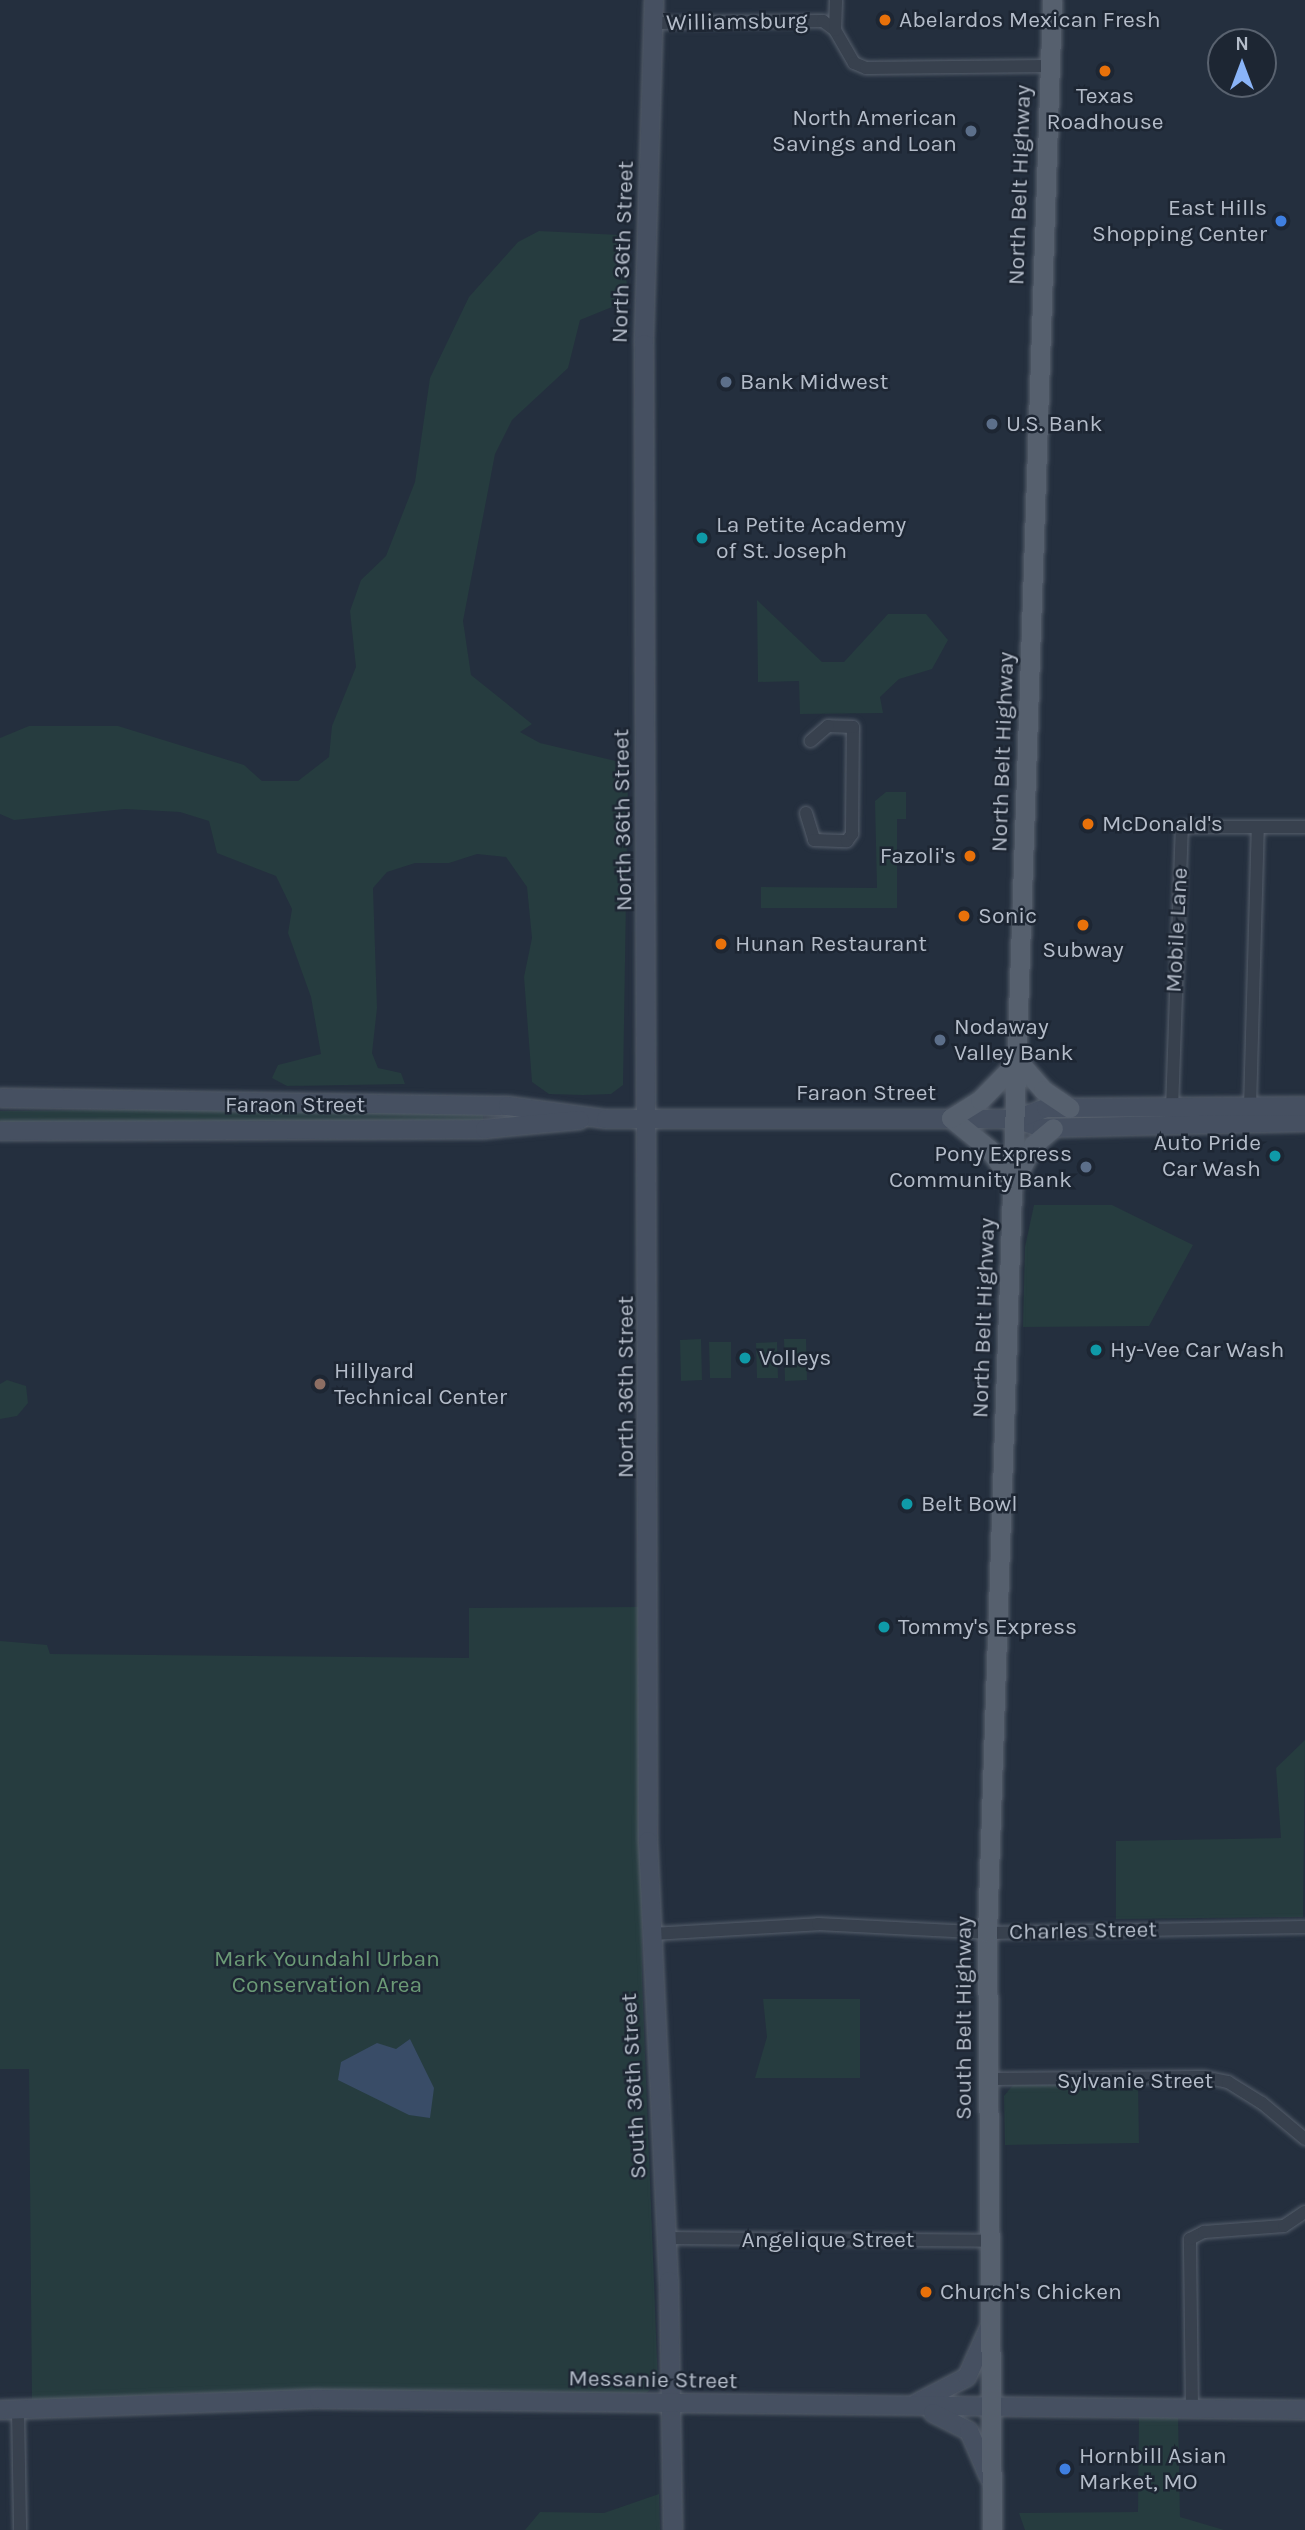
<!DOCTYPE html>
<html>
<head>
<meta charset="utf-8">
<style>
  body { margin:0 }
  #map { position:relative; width:1305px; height:2530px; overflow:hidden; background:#242f3e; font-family:Karla,sans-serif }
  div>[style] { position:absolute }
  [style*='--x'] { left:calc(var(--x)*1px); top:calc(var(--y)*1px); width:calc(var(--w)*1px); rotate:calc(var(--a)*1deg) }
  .green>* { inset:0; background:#263c3f }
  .water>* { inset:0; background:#394c67 }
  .roads { filter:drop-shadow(0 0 2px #565f6c) drop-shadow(0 0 2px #565f6c) }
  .street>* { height:12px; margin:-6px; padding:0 6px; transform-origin:6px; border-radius:6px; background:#38414e }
  .secondary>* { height:18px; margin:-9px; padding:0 9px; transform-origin:9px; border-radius:9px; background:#465061 }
  .primary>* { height:19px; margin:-9.5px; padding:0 9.5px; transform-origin:9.5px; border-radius:9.5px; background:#56606e }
  .dots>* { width:19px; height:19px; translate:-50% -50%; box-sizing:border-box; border:4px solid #1d2633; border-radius:50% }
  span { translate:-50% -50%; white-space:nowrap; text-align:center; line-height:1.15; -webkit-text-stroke:5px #1d2633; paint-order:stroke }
  .poi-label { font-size:23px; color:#b4bcc9 }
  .left { translate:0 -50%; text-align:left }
  .right { translate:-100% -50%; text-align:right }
  .street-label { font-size:23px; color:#b4bcc9 }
  .park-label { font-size:23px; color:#6b9a76 }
  .north { position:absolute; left:1207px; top:28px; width:70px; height:70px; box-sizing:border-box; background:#1d2633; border:2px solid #59626f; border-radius:50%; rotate:0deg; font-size:19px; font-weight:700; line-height:28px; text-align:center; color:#b4bcc9 }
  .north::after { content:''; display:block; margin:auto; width:24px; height:32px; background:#8ab4f8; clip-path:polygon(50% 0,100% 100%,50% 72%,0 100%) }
</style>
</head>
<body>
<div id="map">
  <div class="green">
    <i style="clip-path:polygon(539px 231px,620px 235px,627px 285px,612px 307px,580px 320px,568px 368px,512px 420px,495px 454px,463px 621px,471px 675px,532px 724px,520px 732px,540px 743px,624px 763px,628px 774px,623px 1085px,611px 1094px,583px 1095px,549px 1094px,532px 1082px,524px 977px,532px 938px,527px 887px,506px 857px,477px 854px,449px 863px,415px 863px,387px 872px,373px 888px,377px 1008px,372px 1053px,378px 1068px,401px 1073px,405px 1084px,287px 1086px,272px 1078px,278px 1065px,321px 1054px,311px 997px,288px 933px,292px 909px,276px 876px,217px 853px,209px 821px,180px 812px,125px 809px,14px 820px,0 814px,0 738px,29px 726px,118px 726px,244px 765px,262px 781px,298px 781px,329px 757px,332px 726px,356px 667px,350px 611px,361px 580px,386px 556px,415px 482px,430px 378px,469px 297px,518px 242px)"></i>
    <i style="clip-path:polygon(757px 600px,822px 662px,844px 662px,888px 614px,926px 614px,948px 640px,932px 669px,899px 679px,880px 697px,883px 713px,800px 714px,799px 681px,758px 682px)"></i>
    <i style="clip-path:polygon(886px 792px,906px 792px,906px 819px,897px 819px,897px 908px,761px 908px,761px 887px,877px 888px,875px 801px)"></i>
    <i style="clip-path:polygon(297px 1108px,483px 1111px,483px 1122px,0 1125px,0 1111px)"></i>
    <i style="clip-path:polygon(1034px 1205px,1112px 1205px,1193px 1245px,1149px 1326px,1023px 1327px,1025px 1247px)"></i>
    <i style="clip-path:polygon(701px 1339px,702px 1380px,681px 1381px,680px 1340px)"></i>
    <i style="clip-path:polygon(784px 1339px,806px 1339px,807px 1380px,785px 1381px)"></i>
    <i style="clip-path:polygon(731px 1342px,731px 1378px,710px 1378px,709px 1342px)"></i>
    <i style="clip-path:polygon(777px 1342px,778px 1378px,757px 1378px,756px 1343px)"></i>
    <i style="clip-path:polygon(7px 1380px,26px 1386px,28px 1403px,17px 1416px,0 1419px,0 1384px)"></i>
    <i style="clip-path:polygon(641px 1607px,642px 1978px,658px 2384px,646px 2393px,187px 2393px,32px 2402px,29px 2069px,0 2069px,0 1641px,47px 1645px,50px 1654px,469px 1658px,469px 1608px)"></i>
    <i style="clip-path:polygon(1305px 1740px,1303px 1917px,1116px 1919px,1116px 1841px,1281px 1838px,1276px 1768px)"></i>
    <i style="clip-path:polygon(763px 1999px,860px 1999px,860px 2078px,755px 2078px,767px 2037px)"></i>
    <i style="clip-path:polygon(1138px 2084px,1139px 2143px,1005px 2145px,1004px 2096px,1013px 2085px)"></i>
    <i style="clip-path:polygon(1139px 2414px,1178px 2415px,1180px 2517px,1224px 2530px,1025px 2530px,1019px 2513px,1138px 2512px)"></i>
    <i style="clip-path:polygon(659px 2494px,660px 2530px,525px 2530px,540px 2512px,604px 2513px)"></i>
  </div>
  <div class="water">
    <i style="clip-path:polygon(410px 2039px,434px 2088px,430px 2118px,409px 2115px,338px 2080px,341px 2062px,377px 2043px,396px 2049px)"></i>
  </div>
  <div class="roads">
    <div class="street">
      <i style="--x:654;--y:23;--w:169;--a:-0.7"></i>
      <i style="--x:823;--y:21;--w:15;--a:37"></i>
      <i style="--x:835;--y:30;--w:38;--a:60"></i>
      <i style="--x:854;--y:63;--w:13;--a:23"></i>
      <i style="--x:866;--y:68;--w:183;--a:-0.6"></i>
      <i style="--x:835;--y:30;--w:30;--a:-88"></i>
      <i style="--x:806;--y:813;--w:28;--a:73"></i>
      <i style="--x:814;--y:840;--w:33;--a:2"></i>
      <i style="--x:847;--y:841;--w:9;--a:-54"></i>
      <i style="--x:852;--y:834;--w:107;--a:-89.5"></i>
      <i style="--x:853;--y:727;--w:25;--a:-178"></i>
      <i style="--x:828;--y:726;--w:23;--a:139"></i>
      <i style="--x:1250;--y:1107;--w:279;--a:-88.4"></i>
      <i style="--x:1172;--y:1109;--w:282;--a:-88"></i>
      <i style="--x:1182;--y:827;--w:123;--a:0"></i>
      <i style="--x:652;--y:1934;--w:166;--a:-3.4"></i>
      <i style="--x:818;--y:1924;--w:169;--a:3"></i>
      <i style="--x:987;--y:1933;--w:318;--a:-1.1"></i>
      <i style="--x:989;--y:2079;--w:215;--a:-0.5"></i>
      <i style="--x:1204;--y:2077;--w:25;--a:12"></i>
      <i style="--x:1228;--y:2082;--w:40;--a:32"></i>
      <i style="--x:1262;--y:2103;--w:56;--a:39.9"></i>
      <i style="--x:667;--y:2238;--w:323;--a:0.5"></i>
      <i style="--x:18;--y:2410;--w:120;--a:89"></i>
      <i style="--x:1192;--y:2410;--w:171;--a:-90.7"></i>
      <i style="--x:1190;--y:2239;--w:16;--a:-27"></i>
      <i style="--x:1204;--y:2232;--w:80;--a:-4.3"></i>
      <i style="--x:1284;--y:2226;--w:25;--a:-34"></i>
    </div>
    <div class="secondary">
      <i style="--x:654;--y:0;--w:344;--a:91.7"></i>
      <i style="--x:644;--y:344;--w:1497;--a:89.85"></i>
      <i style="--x:648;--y:1841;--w:441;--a:87.3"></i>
      <i style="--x:669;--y:2281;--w:249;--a:89.1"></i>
      <i style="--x:0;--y:1098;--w:508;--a:0.9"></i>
      <i style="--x:508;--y:1106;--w:99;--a:7.6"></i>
      <i style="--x:606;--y:1119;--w:410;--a:0"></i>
      <i style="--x:1016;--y:1119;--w:28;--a:19"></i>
      <i style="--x:1042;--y:1128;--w:263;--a:-1.3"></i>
      <i style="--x:1016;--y:1119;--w:32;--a:-20"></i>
      <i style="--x:1046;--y:1108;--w:259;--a:-0.4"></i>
      <i style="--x:0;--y:1131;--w:485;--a:-0.2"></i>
      <i style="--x:485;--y:1129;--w:95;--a:-5.4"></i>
      <i style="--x:917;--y:2403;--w:56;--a:-27.5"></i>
      <i style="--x:967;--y:2377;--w:54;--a:-65.8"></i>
      <i style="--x:0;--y:2410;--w:319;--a:-2"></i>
      <i style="--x:319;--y:2399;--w:986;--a:0.64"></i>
      <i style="--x:933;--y:2413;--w:40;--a:26.6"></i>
      <i style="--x:969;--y:2431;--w:50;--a:66.5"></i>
    </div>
    <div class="primary">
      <i style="--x:1017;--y:1176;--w:35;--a:-63"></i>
      <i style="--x:1033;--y:1145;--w:26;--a:-40"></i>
      <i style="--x:1014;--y:1183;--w:42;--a:-126.3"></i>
      <i style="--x:989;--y:1149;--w:49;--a:-140.8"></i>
      <i style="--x:951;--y:1118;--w:34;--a:-32"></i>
      <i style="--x:980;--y:1100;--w:54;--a:-45.7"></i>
      <i style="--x:1018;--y:1061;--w:38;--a:49"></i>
      <i style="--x:1043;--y:1090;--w:32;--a:34"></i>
      <i style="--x:992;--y:2530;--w:597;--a:-90.48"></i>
      <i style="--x:987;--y:1933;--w:1934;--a:-88.07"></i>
    </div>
  </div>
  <div class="dots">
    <i style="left:885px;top:20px;background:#e8710a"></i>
    <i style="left:1105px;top:71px;background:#e8710a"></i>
    <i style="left:971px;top:131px;background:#5c6f8a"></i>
    <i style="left:1281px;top:221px;background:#3f7fe0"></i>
    <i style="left:726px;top:382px;background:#5c6f8a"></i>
    <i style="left:992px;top:424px;background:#5c6f8a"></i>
    <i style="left:702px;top:538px;background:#0f9aa8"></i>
    <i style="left:1088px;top:824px;background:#e8710a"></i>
    <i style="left:970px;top:856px;background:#e8710a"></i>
    <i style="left:964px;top:916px;background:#e8710a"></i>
    <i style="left:1083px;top:925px;background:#e8710a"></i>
    <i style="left:721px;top:944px;background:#e8710a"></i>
    <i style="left:940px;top:1040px;background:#5c6f8a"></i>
    <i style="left:1275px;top:1156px;background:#0f9aa8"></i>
    <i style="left:1086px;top:1167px;background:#5c6f8a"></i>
    <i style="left:1096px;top:1350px;background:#0f9aa8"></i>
    <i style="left:745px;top:1358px;background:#0f9aa8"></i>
    <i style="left:320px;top:1384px;background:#8d6e63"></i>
    <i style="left:907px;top:1504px;background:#0f9aa8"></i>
    <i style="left:884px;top:1627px;background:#0f9aa8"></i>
    <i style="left:926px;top:2292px;background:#e8710a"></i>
    <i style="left:1065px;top:2469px;background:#3f7fe0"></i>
  </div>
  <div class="poi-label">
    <span class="left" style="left:899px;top:20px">Abelardos Mexican Fresh</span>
    <span style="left:1105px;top:109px">Texas<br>Roadhouse</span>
    <span class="right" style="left:957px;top:131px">North American<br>Savings and Loan</span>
    <span class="right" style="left:1267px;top:221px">East Hills<br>Shopping Center</span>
    <span class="left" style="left:740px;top:382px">Bank Midwest</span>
    <span class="left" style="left:1006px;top:424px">U.S. Bank</span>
    <span class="left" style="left:716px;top:538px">La Petite Academy<br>of St. Joseph</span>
    <span class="left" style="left:1102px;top:824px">McDonald's</span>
    <span class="right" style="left:956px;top:856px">Fazoli's</span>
    <span class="left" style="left:978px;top:916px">Sonic</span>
    <span class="left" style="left:735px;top:944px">Hunan Restaurant</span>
    <span style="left:1083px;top:950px">Subway</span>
    <span class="left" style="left:954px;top:1040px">Nodaway<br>Valley Bank</span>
    <span class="right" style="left:1261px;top:1156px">Auto Pride<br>Car Wash</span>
    <span class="right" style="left:1072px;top:1167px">Pony Express<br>Community Bank</span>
    <span class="left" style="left:1110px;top:1350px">Hy-Vee Car Wash</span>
    <span class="left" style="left:759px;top:1358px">Volleys</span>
    <span class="left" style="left:334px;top:1384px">Hillyard<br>Technical Center</span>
    <span class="left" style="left:921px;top:1504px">Belt Bowl</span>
    <span class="left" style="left:898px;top:1627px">Tommy's Express</span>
    <span class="left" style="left:940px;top:2292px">Church's Chicken</span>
    <span class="left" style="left:1079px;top:2469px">Hornbill Asian<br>Market, MO</span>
  </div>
  <div class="street-label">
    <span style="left:737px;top:22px;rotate:-1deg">Williamsburg</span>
    <span style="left:1020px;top:185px;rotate:-88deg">North Belt Highway</span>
    <span style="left:623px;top:252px;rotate:-88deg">North 36th Street</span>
    <span style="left:1003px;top:752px;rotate:-88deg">North Belt Highway</span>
    <span style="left:623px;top:820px;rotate:-91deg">North 36th Street</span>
    <span style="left:1177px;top:930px;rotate:-87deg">Mobile Lane</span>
    <span style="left:866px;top:1093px">Faraon Street</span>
    <span style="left:295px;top:1105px">Faraon Street</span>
    <span style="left:984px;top:1318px;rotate:-88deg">North Belt Highway</span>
    <span style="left:626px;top:1387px;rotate:-90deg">North 36th Street</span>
    <span style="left:1083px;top:1931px;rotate:-1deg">Charles Street</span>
    <span style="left:964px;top:2018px;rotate:-90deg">South Belt Highway</span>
    <span style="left:1135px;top:2081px">Sylvanie Street</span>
    <span style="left:634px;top:2086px;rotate:-93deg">South 36th Street</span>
    <span style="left:828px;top:2240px">Angelique Street</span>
    <span style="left:653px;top:2380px;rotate:1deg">Messanie Street</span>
  </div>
  <div class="park-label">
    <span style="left:327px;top:1972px">Mark Youndahl Urban<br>Conservation Area</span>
  </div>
  <div class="north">N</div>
</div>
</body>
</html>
